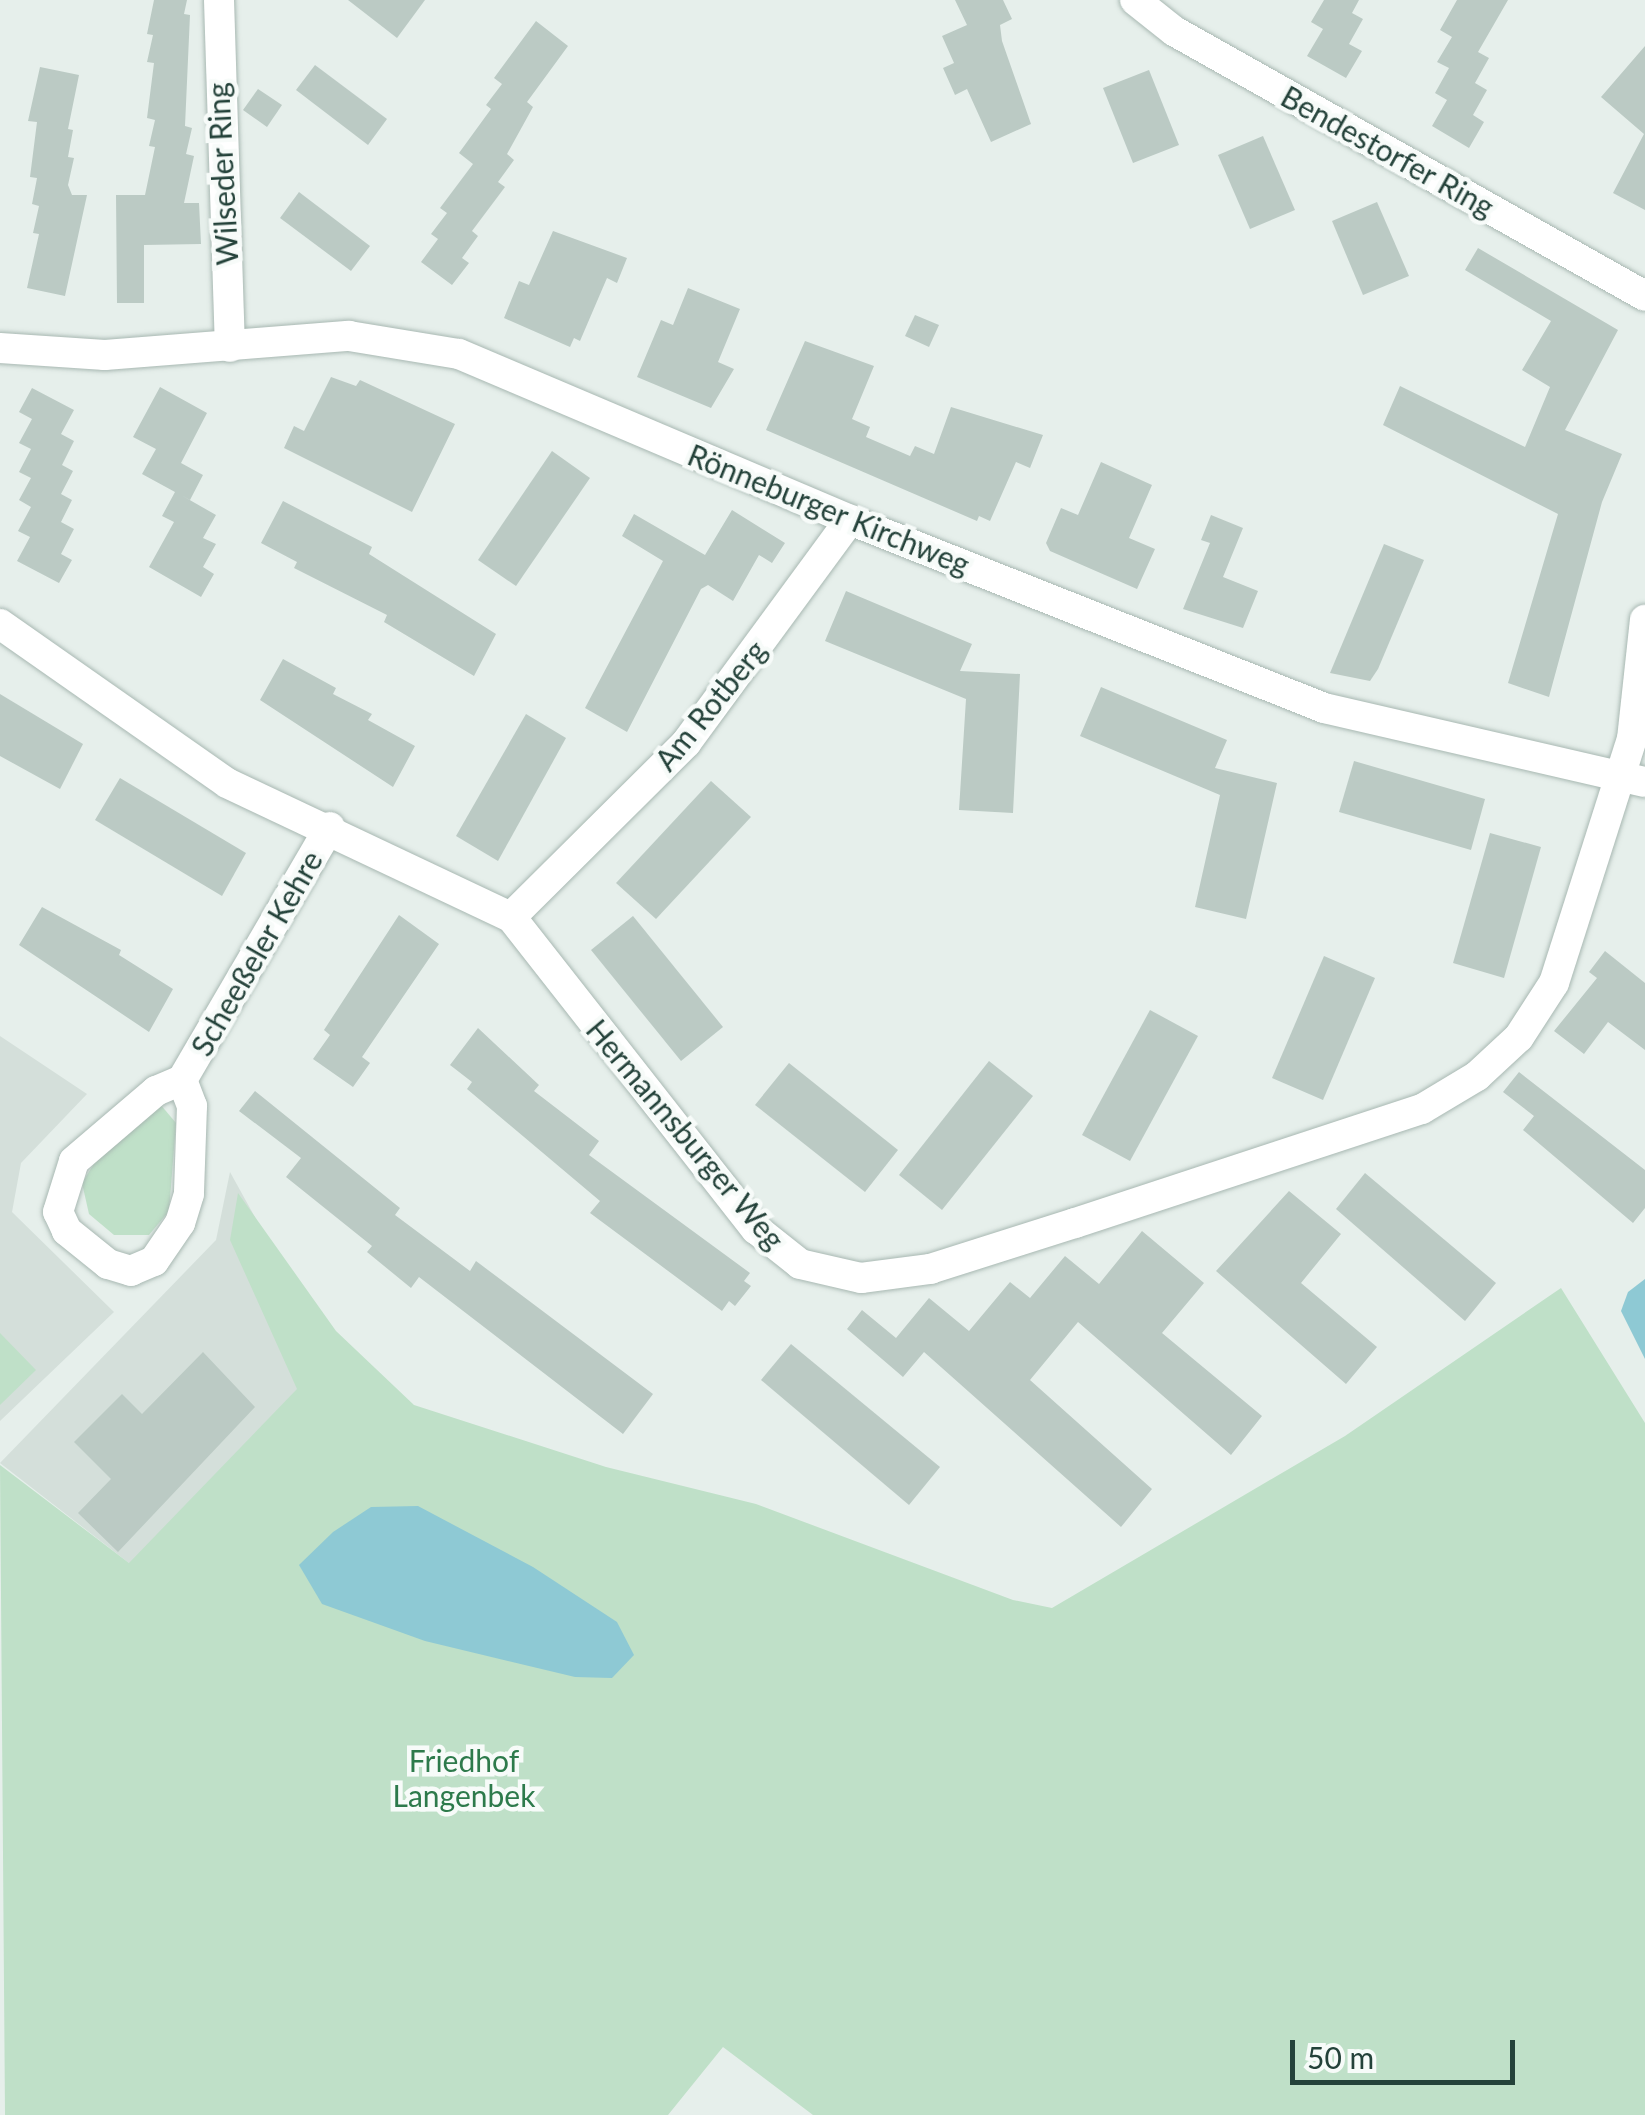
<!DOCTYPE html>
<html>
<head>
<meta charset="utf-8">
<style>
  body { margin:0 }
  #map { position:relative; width:1645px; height:2115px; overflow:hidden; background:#e6efeb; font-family:Lato,sans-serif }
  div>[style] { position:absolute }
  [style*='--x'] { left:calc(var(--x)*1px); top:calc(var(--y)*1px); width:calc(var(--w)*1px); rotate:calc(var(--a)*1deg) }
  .built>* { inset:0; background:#d4dfda }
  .green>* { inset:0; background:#bfe0c8 }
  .water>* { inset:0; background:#8ec9d4 }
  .building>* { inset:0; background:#bbcac4 }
  .roads { filter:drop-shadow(0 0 2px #a8b8b2) drop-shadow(0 0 2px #a8b8b2) }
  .minor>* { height:30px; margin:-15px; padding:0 15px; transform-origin:15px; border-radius:15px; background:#fff }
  span { translate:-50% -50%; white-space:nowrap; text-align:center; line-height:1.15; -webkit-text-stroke:9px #f7fbf9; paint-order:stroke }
  .street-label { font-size:30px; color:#24423a }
  .park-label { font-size:30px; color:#2d7a4b }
  .scale { position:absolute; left:1290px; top:2040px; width:225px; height:45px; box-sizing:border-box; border:5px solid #24423a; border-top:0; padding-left:12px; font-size:30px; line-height:35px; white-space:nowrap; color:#24423a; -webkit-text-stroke:8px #f7fbf9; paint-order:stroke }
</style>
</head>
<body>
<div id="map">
  <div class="built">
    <i style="clip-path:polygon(0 1036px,87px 1094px,21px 1163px,12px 1212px,114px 1312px,0 1421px)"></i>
    <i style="clip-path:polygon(230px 1172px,345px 1380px,147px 1577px,0 1463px,216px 1240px)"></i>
  </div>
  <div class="green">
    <i style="clip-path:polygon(160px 1104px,176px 1123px,169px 1211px,149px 1235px,114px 1235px,89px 1214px,82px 1183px,100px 1154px)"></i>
    <i style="clip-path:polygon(238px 1193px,336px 1331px,414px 1405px,606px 1467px,756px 1504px,1013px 1600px,1052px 1608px,1345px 1436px,1561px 1288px,1645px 1423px,1645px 2115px,813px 2115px,723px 2047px,668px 2115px,5px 2115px,0 1465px,129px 1563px,297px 1389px,230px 1240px)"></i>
    <i style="clip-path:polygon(0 1333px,36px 1370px,0 1405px)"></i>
  </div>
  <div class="water">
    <i style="clip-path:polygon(1645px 1279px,1645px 1359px,1621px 1311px,1628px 1292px)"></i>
    <i style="clip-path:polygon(418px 1506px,533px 1567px,617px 1622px,634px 1655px,612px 1678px,575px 1677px,425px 1641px,322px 1604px,299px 1565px,333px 1532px,371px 1507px)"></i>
  </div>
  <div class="building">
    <i style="clip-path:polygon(154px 0,187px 0,184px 14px,190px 15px,185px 126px,192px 128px,186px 154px,194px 156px,184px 203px,199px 203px,201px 244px,144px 245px,144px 303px,117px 303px,116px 195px,145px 195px,155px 147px,149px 146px,155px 120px,147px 118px,154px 63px,147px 62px,153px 35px,147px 34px)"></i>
    <i style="clip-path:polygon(348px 0,425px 0,397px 38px)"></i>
    <i style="clip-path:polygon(955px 0,1003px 0,1012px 19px,1000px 25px,1002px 41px,1031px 124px,991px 142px,967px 89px,955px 95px,943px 68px,954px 63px,942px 36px,967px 25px)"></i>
    <i style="clip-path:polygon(1324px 0,1359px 0,1352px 13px,1363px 19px,1349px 44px,1362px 51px,1346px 78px,1307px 56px,1323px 29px,1311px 22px)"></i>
    <i style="clip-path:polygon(1457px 0,1508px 0,1478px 52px,1489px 58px,1475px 83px,1487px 90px,1473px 115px,1484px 122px,1469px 148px,1432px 126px,1447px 100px,1435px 93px,1449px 68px,1437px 62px,1452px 37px,1440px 30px)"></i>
    <i style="clip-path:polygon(536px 21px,568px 46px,527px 102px,533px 107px,507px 154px,514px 160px,498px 182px,505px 187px,472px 231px,478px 236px,462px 258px,469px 263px,452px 285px,421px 262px,438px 239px,431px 234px,447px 213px,440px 208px,473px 164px,459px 153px,491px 109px,486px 105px,502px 84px,494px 78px)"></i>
    <i style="clip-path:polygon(1645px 46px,1645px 210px,1613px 193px,1644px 134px,1601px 97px)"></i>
    <i style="clip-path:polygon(315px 65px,387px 119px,368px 145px,296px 90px)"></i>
    <i style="clip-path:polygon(40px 67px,79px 75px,68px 129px,73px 130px,68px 157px,74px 158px,68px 185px,72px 195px,87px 195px,65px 296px,27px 288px,39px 234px,33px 233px,39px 206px,32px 204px,37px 178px,30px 177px,37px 122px,28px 121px)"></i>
    <i style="clip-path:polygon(1149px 70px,1179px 145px,1133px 163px,1103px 88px)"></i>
    <i style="clip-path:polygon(258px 89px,282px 105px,267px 127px,243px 110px)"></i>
    <i style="clip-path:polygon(1263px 136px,1295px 210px,1250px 229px,1218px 155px)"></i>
    <i style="clip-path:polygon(299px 192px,370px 246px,351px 271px,280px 218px)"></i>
    <i style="clip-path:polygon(1377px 202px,1409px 276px,1363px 295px,1332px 221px)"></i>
    <i style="clip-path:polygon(553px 231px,627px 258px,617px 283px,607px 278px,580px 341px,574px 338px,570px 347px,504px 318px,519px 281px,529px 285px)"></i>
    <i style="clip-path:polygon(1478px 248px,1618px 330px,1565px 430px,1622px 454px,1602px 502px,1549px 697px,1508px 683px,1558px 514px,1383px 425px,1400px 386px,1525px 447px,1550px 387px,1522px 370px,1551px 321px,1465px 270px)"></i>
    <i style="clip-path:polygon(688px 288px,740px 309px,718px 362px,734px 369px,711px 408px,637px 377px,661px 320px,673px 325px)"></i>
    <i style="clip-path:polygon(915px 315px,939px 325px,929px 347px,905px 336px)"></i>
    <i style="clip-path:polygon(805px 341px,874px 366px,852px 419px,870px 427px,866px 437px,910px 456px,915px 446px,934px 454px,951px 407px,1043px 435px,1030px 468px,1016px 462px,990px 521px,979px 516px,977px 521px,766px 430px)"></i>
    <i style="clip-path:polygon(331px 377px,356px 386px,360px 380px,455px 424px,412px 512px,284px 448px,294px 426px,304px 431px)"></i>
    <i style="clip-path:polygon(160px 387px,207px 413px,181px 463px,203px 475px,190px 500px,181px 495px,216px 515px,203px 538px,216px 544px,203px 567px,214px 574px,201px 597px,149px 567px,174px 522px,162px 516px,175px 492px,142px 474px,156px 449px,133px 437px)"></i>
    <i style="clip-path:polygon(32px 388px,74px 410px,61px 434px,74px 441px,62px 465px,73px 471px,61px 494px,72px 500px,61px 522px,74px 529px,61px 554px,72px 560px,59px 583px,17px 561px,30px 537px,18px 531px,31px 507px,19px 500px,31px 478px,19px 472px,31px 449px,19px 443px,32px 419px,19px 412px)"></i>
    <i style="clip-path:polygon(552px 451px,590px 478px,516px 586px,478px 560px)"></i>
    <i style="clip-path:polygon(1101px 462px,1152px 485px,1129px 538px,1155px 549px,1137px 589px,1050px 551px,1046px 543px,1061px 508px,1078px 515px)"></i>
    <i style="clip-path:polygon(283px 501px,372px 547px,369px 554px,496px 634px,474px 676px,384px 622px,387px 615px,294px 568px,297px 562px,261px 543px)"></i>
    <i style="clip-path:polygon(732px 510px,785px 543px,772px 563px,759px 555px,733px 601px,708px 585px,701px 589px,627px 732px,585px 708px,663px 561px,622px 536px,634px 514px,705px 555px)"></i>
    <i style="clip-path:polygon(1211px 515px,1243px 528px,1223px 577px,1258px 591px,1243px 628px,1183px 609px,1210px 543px,1201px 540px)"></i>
    <i style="clip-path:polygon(1384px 544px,1424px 560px,1378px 669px,1370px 681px,1330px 673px)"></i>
    <i style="clip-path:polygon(846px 591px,972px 644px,960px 671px,1020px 674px,1013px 813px,959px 810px,966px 699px,825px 641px)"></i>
    <i style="clip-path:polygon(283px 659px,336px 688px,333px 694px,372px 714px,368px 720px,415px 746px,393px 787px,260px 700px)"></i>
    <i style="clip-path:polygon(1101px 687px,1227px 740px,1215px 768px,1277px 783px,1246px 919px,1195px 907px,1220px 795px,1080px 736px)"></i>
    <i style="clip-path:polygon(0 694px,83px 744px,60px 789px,0 756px)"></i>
    <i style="clip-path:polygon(526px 714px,566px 738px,498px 861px,456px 836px)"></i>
    <i style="clip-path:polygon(1354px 761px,1485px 799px,1471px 850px,1339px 812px)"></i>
    <i style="clip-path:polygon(120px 778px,246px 853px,222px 896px,95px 820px)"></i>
    <i style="clip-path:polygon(711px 781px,751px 817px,656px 919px,616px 883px)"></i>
    <i style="clip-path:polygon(1490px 833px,1541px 847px,1504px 978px,1453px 963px)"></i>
    <i style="clip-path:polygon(42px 907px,121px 950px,119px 955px,173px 989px,149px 1032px,19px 945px)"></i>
    <i style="clip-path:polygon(399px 915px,439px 944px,362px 1057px,370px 1063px,353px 1087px,313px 1059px,330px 1035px,324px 1030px)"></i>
    <i style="clip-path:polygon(633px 916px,723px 1027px,681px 1061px,591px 950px)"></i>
    <i style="clip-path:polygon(1605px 951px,1645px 983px,1645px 1050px,1608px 1022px,1584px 1054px,1554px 1031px,1597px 978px,1589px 972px)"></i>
    <i style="clip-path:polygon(1324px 956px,1375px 978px,1323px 1100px,1272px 1078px)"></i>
    <i style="clip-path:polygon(1150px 1010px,1198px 1036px,1130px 1161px,1082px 1135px)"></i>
    <i style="clip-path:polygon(478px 1028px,539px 1085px,534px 1091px,599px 1141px,589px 1155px,750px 1273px,744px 1281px,751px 1286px,735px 1306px,729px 1301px,722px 1311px,590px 1213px,600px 1201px,467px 1089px,472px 1082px,450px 1065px)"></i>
    <i style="clip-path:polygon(989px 1061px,1033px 1096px,942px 1210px,899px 1175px)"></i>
    <i style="clip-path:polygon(789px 1063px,898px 1150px,865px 1192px,755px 1105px)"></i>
    <i style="clip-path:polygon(1519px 1072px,1645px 1170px,1645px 1208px,1633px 1223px,1523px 1130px,1534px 1116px,1503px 1092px)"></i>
    <i style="clip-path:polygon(255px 1091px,400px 1208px,395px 1215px,470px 1271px,476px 1261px,653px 1394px,623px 1434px,419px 1277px,411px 1288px,367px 1252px,372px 1246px,286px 1177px,301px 1158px,239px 1111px)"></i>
    <i style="clip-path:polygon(1365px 1173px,1496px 1283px,1465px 1321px,1336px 1209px)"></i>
    <i style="clip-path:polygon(1289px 1191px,1341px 1234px,1301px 1283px,1377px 1347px,1346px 1384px,1216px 1271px)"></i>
    <i style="clip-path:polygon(1142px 1231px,1204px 1283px,1162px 1333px,1262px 1416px,1231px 1455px,1078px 1322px,1030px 1380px,1152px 1489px,1121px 1527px,924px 1352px,903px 1377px,847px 1329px,862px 1310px,896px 1338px,929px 1298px,969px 1331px,1010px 1282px,1030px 1298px,1065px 1256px,1099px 1284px)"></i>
    <i style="clip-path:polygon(791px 1344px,940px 1467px,909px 1505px,761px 1380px)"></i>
    <i style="clip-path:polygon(203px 1352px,255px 1407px,118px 1552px,78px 1513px,111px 1479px,74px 1442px,122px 1394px,142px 1414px)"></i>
  </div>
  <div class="roads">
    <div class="minor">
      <i style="--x:219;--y:0;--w:347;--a:88.2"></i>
      <i style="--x:1135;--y:0;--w:50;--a:38.5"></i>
      <i style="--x:1174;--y:31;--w:540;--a:29.36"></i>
      <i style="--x:0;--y:348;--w:105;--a:3.8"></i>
      <i style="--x:105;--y:355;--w:245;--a:-4.5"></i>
      <i style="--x:349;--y:336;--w:111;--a:9.3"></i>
      <i style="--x:459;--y:354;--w:425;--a:23"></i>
      <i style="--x:850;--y:520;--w:510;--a:21.63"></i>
      <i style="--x:1324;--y:708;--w:329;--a:13"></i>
      <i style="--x:0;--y:624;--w:277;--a:35"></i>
      <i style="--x:227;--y:783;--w:314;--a:25.3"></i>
      <i style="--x:511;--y:917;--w:397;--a:51.9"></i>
      <i style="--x:756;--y:1229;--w:56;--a:38.5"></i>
      <i style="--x:800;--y:1264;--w:63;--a:12.9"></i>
      <i style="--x:861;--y:1278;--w:70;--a:-7.4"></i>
      <i style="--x:930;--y:1269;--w:152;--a:-17.6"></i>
      <i style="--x:1075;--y:1223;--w:365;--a:-18.2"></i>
      <i style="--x:1422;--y:1109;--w:64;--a:-31"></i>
      <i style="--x:1477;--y:1076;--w:57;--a:-42.9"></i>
      <i style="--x:1519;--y:1037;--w:64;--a:-57.1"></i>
      <i style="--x:1554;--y:983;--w:256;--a:-72.3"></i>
      <i style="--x:1632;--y:739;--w:120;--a:-83.8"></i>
      <i style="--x:511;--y:917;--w:247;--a:-44.8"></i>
      <i style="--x:686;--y:743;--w:277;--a:-53.7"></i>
      <i style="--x:182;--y:1080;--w:28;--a:69"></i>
      <i style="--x:192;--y:1106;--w:88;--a:92"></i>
      <i style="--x:189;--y:1194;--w:30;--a:107"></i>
      <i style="--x:180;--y:1223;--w:46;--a:124.4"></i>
      <i style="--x:154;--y:1261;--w:25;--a:157"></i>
      <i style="--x:131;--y:1271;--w:24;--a:-163"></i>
      <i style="--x:108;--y:1264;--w:53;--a:-141.2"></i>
      <i style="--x:67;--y:1231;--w:21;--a:-115"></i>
      <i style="--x:58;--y:1212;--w:53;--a:-72.6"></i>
      <i style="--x:74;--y:1161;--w:108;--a:-40.5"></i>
      <i style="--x:156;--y:1091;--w:28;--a:-23"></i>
      <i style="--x:182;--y:1080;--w:293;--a:-59.7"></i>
    </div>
  </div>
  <div class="street-label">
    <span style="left:1388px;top:151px;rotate:29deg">Bendestorfer Ring</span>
    <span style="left:222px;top:174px;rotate:-93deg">Wilseder Ring</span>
    <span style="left:829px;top:509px;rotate:22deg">Rönneburger Kirchweg</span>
    <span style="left:710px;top:705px;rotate:-51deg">Am Rotberg</span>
    <span style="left:256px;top:953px;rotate:-60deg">Scheeßeler Kehre</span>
    <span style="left:686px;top:1134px;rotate:50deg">Hermannsburger Weg</span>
  </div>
  <div class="park-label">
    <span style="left:464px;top:1777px">Friedhof<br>Langenbek</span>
  </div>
  <div class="scale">50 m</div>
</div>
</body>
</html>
